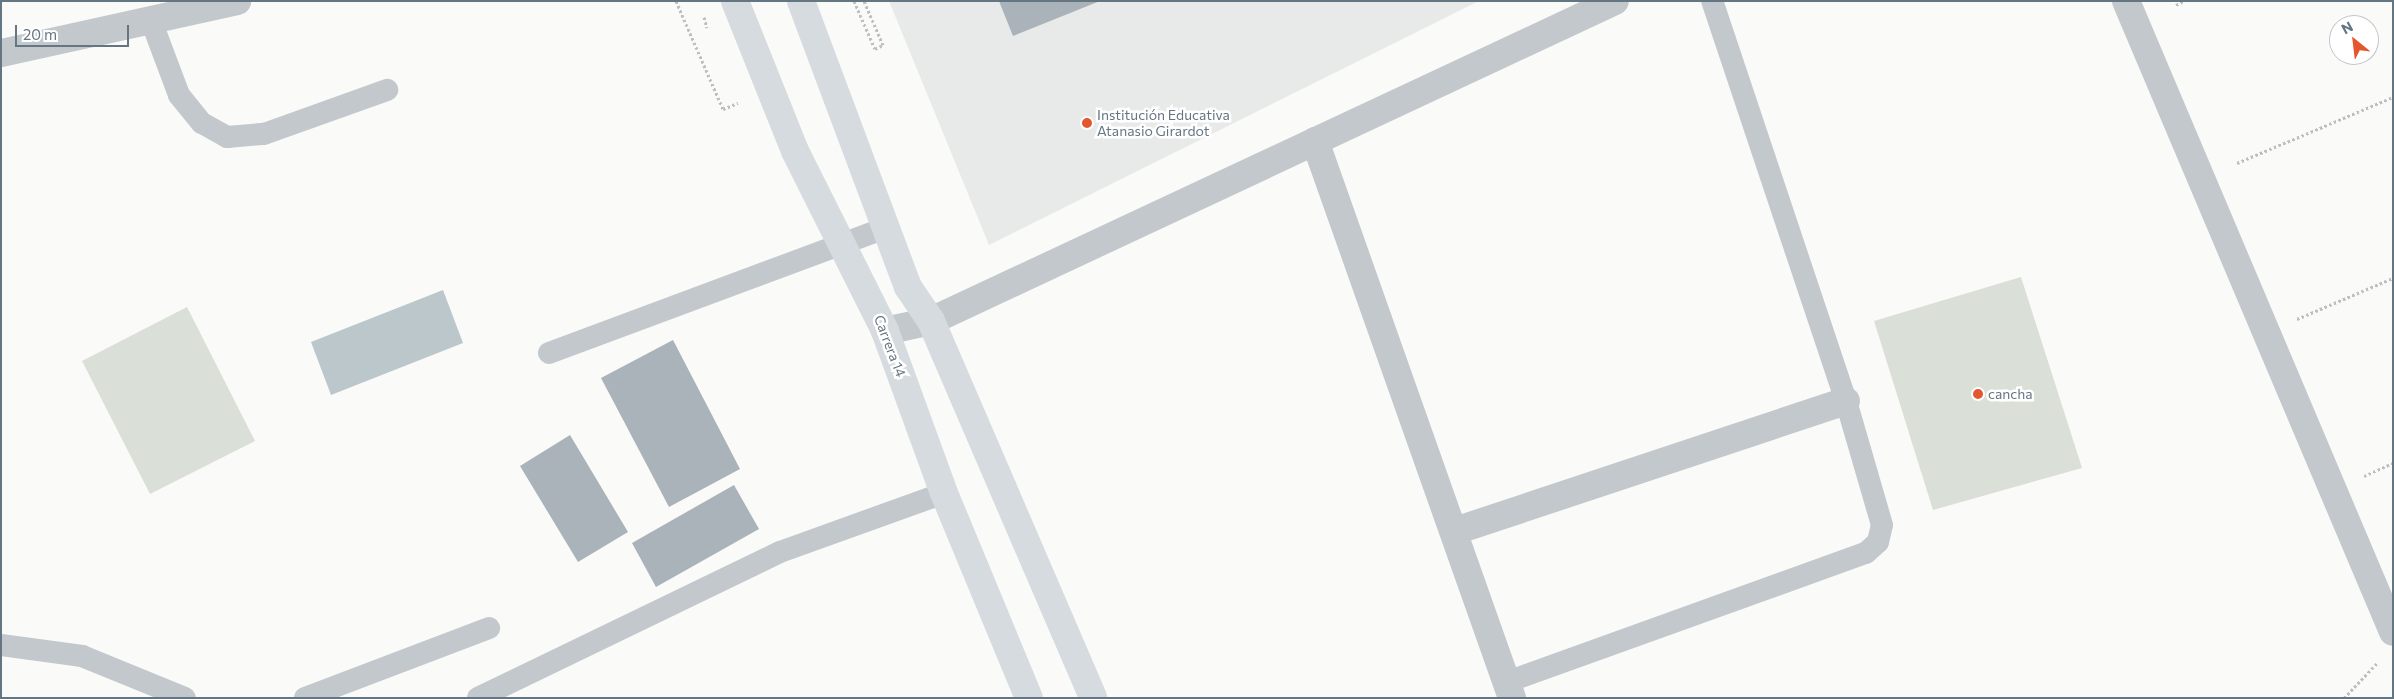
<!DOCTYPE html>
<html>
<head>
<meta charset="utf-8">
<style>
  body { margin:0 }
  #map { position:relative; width:2394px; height:699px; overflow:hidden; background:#fafaf8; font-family:Commissioner,sans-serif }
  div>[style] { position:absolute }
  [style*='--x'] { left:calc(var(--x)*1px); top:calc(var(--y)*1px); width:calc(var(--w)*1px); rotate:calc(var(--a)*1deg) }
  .built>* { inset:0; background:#e8e9e9 }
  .green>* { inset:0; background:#dadfd7 }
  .water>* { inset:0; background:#bbc7cb }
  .building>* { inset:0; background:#aab3b9 }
  .path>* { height:3px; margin-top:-1.5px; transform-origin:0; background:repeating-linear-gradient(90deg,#bbbfc2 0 2.5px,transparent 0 5px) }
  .service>* { height:22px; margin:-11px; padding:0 11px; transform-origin:11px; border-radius:11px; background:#c3c8cc }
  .minor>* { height:28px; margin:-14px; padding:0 14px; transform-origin:14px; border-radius:14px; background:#c3c8cc }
  .tertiary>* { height:28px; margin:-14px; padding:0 14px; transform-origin:14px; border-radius:14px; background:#c3c8cc }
  .primary>* { height:28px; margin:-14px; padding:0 14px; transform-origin:14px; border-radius:14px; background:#d6dbdf }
  .dots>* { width:14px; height:14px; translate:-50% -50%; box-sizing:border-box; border:2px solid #fff; border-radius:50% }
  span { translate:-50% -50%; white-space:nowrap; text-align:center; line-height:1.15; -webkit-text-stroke:5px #fff; paint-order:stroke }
  .poi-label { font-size:14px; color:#657683 }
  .left { translate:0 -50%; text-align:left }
  .street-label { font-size:14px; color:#657683 }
  .frame { position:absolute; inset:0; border:2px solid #657683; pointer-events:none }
  .north { position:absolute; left:2329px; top:15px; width:50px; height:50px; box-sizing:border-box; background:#fff; border:1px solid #c1c8cd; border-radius:50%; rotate:331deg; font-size:14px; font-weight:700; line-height:20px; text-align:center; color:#657683 }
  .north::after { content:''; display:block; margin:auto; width:18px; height:22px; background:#e4572e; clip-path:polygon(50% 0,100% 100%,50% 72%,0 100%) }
  .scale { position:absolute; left:15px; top:25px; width:114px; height:22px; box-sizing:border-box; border:2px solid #657683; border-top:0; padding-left:6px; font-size:15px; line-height:18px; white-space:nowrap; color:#657683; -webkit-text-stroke:4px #fff; paint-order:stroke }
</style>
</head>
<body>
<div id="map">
  <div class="built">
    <i style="clip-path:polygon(889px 1px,1479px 1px,989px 245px)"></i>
  </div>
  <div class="green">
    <i style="clip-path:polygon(2021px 277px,2082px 468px,1933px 510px,1874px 321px)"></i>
    <i style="clip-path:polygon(187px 307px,255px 441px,150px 494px,82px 361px)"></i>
  </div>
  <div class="water">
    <i style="clip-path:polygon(443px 290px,463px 343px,331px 395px,311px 342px)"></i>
  </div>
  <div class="building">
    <i style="clip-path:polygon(999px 1px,1100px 1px,1013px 36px)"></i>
    <i style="clip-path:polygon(673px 340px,740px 469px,669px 507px,601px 378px)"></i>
    <i style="clip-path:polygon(570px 435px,628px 532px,578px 562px,520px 466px)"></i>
    <i style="clip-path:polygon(734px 485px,759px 529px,656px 587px,632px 543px)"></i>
  </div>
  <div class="path">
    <i style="--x:676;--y:1;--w:118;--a:66.5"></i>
    <i style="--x:723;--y:109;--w:16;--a:-22"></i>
    <i style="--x:854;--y:1;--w:52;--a:66.4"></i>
    <i style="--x:875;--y:49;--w:9;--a:-27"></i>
    <i style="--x:883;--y:45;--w:48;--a:-113.4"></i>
    <i style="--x:2176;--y:5;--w:9;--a:-27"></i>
    <i style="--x:704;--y:17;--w:11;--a:75"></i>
    <i style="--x:2237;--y:163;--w:169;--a:-22.9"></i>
    <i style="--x:2297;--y:319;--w:104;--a:-23.1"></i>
    <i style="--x:2364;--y:476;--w:32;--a:-24"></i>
    <i style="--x:2344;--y:698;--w:50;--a:-46.6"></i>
  </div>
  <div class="service">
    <i style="--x:152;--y:23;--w:77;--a:69.4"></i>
    <i style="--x:179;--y:95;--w:36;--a:51"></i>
    <i style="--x:202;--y:123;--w:29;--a:29"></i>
    <i style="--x:227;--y:137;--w:37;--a:-5"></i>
    <i style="--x:264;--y:134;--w:131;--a:-19.7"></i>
    <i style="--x:549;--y:353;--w:359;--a:-20.4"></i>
    <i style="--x:1;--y:645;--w:82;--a:7.7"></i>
    <i style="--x:82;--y:656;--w:111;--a:22.2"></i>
    <i style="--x:1507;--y:682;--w:381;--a:-19.8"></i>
    <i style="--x:1866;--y:553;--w:16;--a:-43"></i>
    <i style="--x:1878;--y:542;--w:17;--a:-77"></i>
    <i style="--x:1882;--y:525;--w:129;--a:-106.2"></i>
    <i style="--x:1846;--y:401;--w:422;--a:-108.5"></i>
    <i style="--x:305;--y:698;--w:197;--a:-20.8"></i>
    <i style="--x:478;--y:698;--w:335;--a:-25.8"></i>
    <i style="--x:780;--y:552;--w:174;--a:-19.8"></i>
  </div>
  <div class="minor">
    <i style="--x:2126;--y:1;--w:685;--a:67.06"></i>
    <i style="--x:1;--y:53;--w:242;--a:-12.4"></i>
    <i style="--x:1315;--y:141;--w:591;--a:70.52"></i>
    <i style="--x:1455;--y:531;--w:412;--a:-18.4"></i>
  </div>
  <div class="tertiary">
    <i style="--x:885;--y:331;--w:47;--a:-12.3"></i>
    <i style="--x:931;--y:321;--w:755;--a:-25.07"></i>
  </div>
  <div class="primary">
    <i style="--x:735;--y:1;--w:162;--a:68.2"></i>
    <i style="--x:795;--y:151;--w:201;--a:63.4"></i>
    <i style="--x:885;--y:331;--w:172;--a:70"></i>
    <i style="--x:944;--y:493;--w:222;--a:67.5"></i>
    <i style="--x:801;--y:1;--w:305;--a:69.5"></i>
    <i style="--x:908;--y:287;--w:41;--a:55.9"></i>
    <i style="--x:931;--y:321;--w:410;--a:66.7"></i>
  </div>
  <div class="dots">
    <i style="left:1087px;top:123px;background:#e4572e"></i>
    <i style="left:1978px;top:394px;background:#e4572e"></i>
  </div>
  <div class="poi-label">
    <span class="left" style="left:1097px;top:123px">Institución Educativa<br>Atanasio Girardot</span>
    <span class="left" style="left:1988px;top:394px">cancha</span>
  </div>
  <div class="street-label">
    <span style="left:890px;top:346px;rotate:69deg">Carrera 14</span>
  </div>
  <div class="frame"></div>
  <div class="north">N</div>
  <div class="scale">20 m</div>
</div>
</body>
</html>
